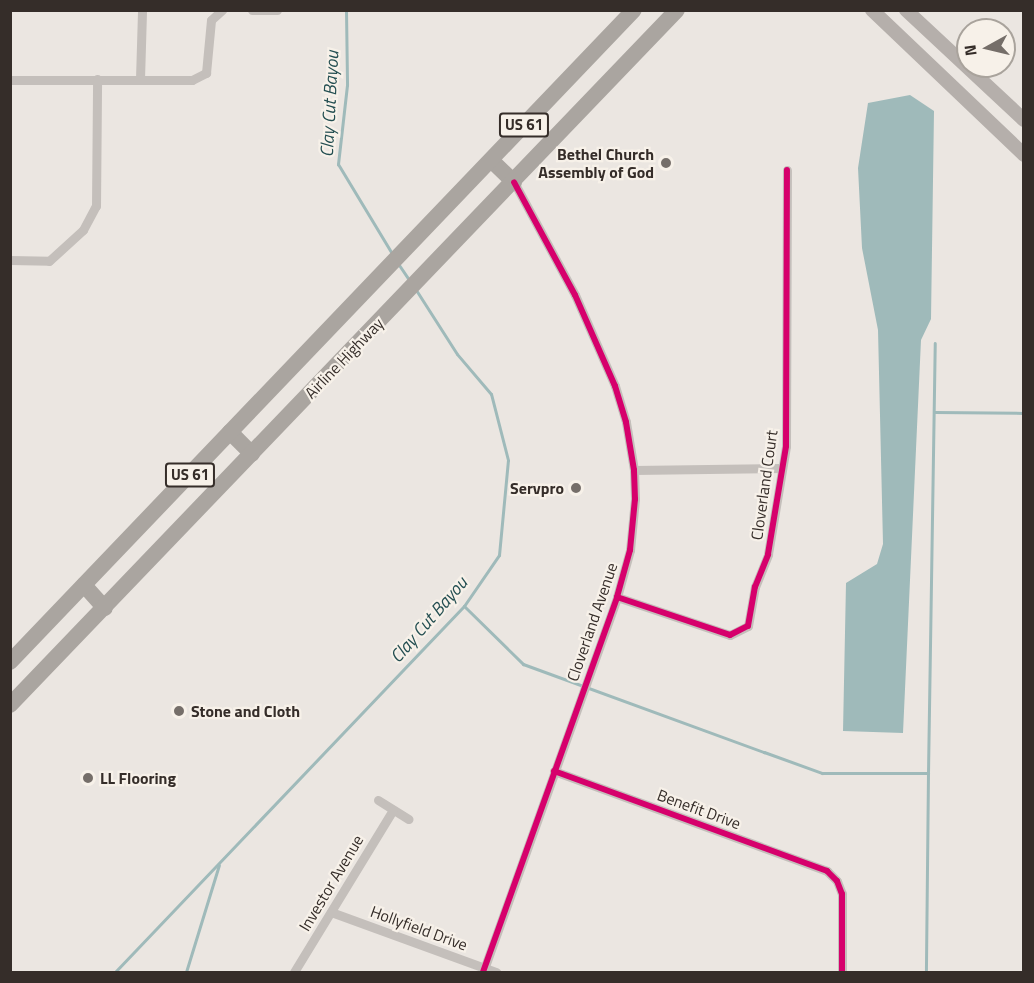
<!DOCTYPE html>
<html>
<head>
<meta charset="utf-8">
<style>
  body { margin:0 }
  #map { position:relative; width:1034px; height:983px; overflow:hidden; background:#ebe6e1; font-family:"Titillium Web",sans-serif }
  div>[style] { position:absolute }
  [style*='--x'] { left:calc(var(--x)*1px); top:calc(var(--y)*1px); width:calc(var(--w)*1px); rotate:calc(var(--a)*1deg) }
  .water>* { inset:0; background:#9fbaba }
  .stream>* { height:3px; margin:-1.5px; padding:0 1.5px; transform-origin:1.5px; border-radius:1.5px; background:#9fbaba }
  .street>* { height:9px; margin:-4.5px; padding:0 4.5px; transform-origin:4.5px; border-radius:4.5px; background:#c4bfbb }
  .secondary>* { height:14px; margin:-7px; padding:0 7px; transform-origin:7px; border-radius:7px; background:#b5afab }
  .highway>* { height:16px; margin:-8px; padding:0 8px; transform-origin:8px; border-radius:8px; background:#aaa5a0 }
  .cycleway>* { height:6px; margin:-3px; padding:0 3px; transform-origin:3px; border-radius:3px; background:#d6006c }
  .dots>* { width:16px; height:16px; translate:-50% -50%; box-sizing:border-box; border:3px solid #f7f1e9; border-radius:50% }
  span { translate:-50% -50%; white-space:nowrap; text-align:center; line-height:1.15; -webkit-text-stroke:4.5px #f7f1e9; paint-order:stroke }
  .shield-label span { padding:2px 4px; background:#f7f1e9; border:2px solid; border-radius:4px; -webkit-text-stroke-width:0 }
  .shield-label { font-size:15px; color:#352d29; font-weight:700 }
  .poi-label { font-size:16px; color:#352d29; font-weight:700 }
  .right { translate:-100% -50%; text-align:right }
  .left { translate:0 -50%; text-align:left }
  .street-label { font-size:16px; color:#352d29 }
  .water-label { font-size:18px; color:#234e51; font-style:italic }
  .frame { position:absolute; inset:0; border:12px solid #352d29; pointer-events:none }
  .north { position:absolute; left:956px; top:18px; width:60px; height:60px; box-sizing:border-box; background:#f7f1e9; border:2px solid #a9a39c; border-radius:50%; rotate:262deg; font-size:16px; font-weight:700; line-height:24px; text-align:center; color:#352d29 }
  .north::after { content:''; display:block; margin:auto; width:21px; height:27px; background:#756e69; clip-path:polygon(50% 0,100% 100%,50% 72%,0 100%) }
</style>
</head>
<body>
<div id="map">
  <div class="water">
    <i style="clip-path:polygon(910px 95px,934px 111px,931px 319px,921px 340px,903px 733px,843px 731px,846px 583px,877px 564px,883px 544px,878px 330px,862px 248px,858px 168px,868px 103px)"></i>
  </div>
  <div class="stream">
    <i style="--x:346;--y:10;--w:75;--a:89.2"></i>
    <i style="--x:347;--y:85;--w:80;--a:96.5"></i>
    <i style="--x:338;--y:164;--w:106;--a:58.9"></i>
    <i style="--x:399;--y:265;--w:18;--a:56"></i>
    <i style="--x:935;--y:412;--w:89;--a:0.6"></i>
    <i style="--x:464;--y:606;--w:83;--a:44.5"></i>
    <i style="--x:523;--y:664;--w:257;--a:20.1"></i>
    <i style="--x:764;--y:752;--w:62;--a:19.9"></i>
    <i style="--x:822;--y:773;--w:106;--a:0"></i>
    <i style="--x:928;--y:773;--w:199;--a:90.6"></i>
    <i style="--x:928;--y:773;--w:430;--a:-89.1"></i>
    <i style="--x:115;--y:972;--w:506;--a:-46.36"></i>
    <i style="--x:464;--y:606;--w:62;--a:-55.5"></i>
    <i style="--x:499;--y:555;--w:95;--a:-84.6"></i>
    <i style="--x:508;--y:460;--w:68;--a:-104.4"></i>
    <i style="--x:491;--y:394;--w:52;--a:-130.4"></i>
    <i style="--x:457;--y:354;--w:76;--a:-122.6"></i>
    <i style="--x:186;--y:972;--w:112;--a:-72.9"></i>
  </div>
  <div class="street">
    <i style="--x:252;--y:10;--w:25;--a:0"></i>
    <i style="--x:140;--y:79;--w:69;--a:-88.3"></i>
    <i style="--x:10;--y:80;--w:182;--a:0"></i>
    <i style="--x:192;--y:80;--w:16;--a:-27"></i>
    <i style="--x:206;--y:73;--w:53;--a:-84.6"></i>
    <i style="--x:211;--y:20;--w:15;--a:-42"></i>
    <i style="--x:10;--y:260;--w:39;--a:1"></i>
    <i style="--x:49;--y:261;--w:46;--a:-42.4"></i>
    <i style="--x:83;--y:230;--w:27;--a:-62"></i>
    <i style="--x:96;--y:206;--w:127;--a:-89.5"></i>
    <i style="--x:634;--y:470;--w:148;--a:-0.8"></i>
    <i style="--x:617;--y:597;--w:119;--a:18.6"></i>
    <i style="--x:730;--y:635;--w:20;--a:-27"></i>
    <i style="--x:748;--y:626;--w:40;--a:-80"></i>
    <i style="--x:755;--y:587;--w:35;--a:-68"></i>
    <i style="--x:768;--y:554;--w:109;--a:-80.5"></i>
    <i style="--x:786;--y:446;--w:276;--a:-89.8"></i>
    <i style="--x:554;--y:771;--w:291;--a:20.1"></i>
    <i style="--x:827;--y:871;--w:14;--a:45"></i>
    <i style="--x:837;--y:881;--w:14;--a:69"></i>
    <i style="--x:842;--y:894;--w:78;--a:90"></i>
    <i style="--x:378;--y:800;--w:36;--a:32"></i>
    <i style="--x:331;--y:912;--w:176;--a:20"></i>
    <i style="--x:294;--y:972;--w:190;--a:-58.6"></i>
    <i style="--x:483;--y:972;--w:398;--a:-70.3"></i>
    <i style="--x:617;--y:597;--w:49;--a:-74.5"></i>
    <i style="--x:630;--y:550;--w:51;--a:-84.4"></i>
    <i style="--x:635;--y:499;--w:29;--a:-92"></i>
    <i style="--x:634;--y:470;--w:49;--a:-99.5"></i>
    <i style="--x:626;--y:422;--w:38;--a:-107"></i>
    <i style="--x:615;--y:386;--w:99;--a:-113.7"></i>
    <i style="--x:575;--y:295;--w:128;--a:-118.4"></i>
  </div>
  <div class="secondary">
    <i style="--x:872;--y:10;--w:210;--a:43.6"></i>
    <i style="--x:906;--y:10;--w:161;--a:43"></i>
  </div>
  <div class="highway">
    <i style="--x:491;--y:160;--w:32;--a:44"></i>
    <i style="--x:230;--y:432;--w:31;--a:45"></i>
    <i style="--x:84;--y:585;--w:31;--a:48"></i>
    <i style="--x:10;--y:662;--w:902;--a:-46.26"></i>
    <i style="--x:10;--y:705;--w:963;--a:-46.18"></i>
  </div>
  <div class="cycleway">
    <i style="--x:617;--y:597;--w:119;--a:18.6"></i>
    <i style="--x:730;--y:635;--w:20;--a:-27"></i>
    <i style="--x:748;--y:626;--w:40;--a:-80"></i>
    <i style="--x:755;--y:587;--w:35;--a:-68"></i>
    <i style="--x:768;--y:554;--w:109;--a:-80.5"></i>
    <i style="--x:786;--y:446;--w:276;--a:-89.8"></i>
    <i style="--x:554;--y:771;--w:291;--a:20.1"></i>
    <i style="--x:827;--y:871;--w:14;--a:45"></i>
    <i style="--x:837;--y:881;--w:14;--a:69"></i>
    <i style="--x:842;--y:894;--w:78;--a:90"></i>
    <i style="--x:483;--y:972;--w:398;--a:-70.3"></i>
    <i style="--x:617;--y:597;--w:49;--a:-74.5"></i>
    <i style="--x:630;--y:550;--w:51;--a:-84.4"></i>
    <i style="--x:635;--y:499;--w:29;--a:-92"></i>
    <i style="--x:634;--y:470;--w:49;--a:-99.5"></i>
    <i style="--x:626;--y:422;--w:38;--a:-107"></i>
    <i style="--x:615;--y:386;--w:99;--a:-113.7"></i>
    <i style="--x:575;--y:295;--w:128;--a:-118.4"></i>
  </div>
  <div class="dots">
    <i style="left:666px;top:163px;background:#756e69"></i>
    <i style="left:576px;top:488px;background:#756e69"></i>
    <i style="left:179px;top:711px;background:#756e69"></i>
    <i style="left:88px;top:778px;background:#756e69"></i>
  </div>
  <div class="shield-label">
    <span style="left:524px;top:125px">US 61</span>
    <span style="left:190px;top:475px">US 61</span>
  </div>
  <div class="poi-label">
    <span class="right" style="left:654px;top:163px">Bethel Church<br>Assembly of God</span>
    <span class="right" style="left:564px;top:488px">Servpro</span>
    <span class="left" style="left:191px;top:711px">Stone and Cloth</span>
    <span class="left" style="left:100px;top:778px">LL Flooring</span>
  </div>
  <div class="street-label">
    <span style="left:344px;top:358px;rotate:-46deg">Airline Highway</span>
    <span style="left:764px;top:485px;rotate:-82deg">Cloverland Court</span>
    <span style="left:592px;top:622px;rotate:-71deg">Cloverland Avenue</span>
    <span style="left:699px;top:809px;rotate:20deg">Benefit Drive</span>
    <span style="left:331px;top:883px;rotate:-59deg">Investor Avenue</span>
    <span style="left:419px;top:928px;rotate:20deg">Hollyfield Drive</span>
  </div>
  <div class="water-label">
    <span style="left:330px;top:104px;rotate:-87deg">Clay Cut Bayou</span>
    <span style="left:429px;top:620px;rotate:-49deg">Clay Cut Bayou</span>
  </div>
  <div class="frame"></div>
  <div class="north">N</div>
</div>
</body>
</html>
